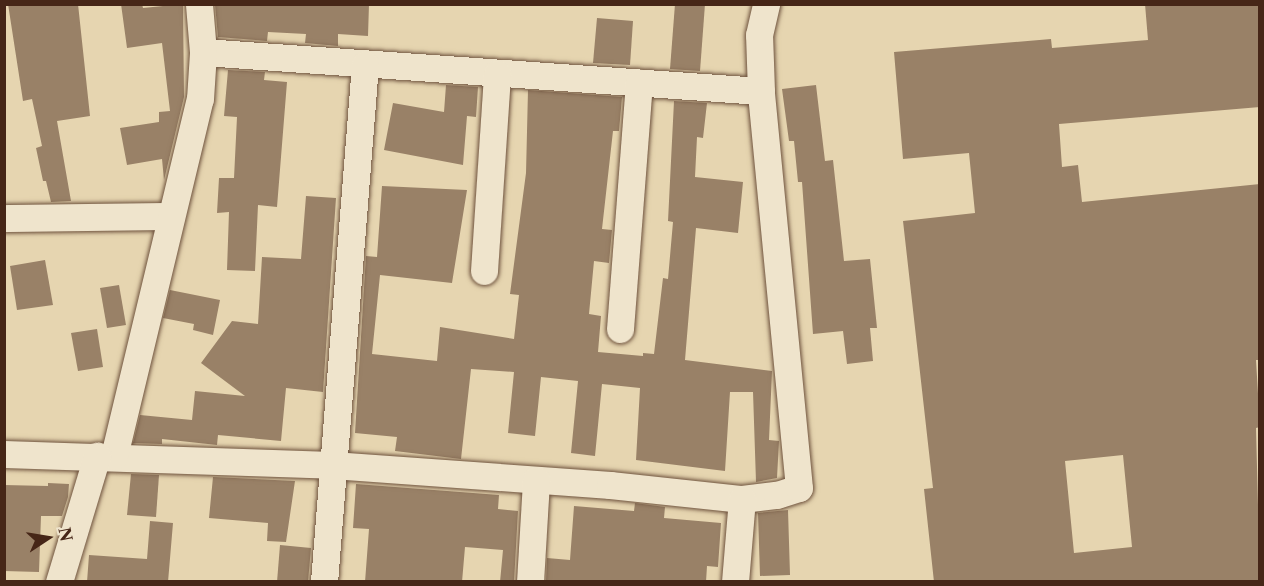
<!DOCTYPE html>
<html>
<head>
<meta charset="utf-8">
<style>
  body { margin:0 }
  #map { position:relative; width:1264px; height:586px; overflow:hidden; background:#e6d5b0; font-family:"Libre Caslon Text",serif }
  div>[style] { position:absolute }
  [style*='--x'] { left:calc(var(--x)*1px); top:calc(var(--y)*1px); width:calc(var(--w)*1px); rotate:calc(var(--a)*1deg) }
  .building>* { inset:0; background:#998167 }
  .roads { filter:drop-shadow(0 0 2px #6e523d) drop-shadow(0 0 2px #6e523d) }
  .minor>* { height:27px; margin:-13.5px; padding:0 13.5px; transform-origin:13.5px; border-radius:13.5px; background:#efe4cc }
  span { translate:-50% -50%; white-space:nowrap; text-align:center; line-height:1.15; -webkit-text-stroke:4.5px #efe4cc; paint-order:stroke }
  .frame { position:absolute; inset:0; border:6px solid #462617; pointer-events:none }
  .north { position:absolute; left:18px; top:508px; width:60px; height:60px; -webkit-text-stroke:4px #efe4cc; paint-order:stroke; rotate:78deg; font-size:16px; font-weight:700; line-height:24px; text-align:center; color:#462617 }
  .north::after { content:''; display:block; margin:auto; width:21px; height:27px; background:#462617; clip-path:polygon(50% 0,100% 100%,50% 72%,0 100%) }
</style>
</head>
<body>
<div id="map">
  <div class="building">
    <i style="clip-path:polygon(8px 4px,78px 4px,90px 116px,57px 121px,71px 201px,51px 202px,46px 181px,43px 181px,36px 148px,42px 146px,32px 99px,23px 101px)"></i>
    <i style="clip-path:polygon(121px 4px,142px 4px,143px 8px,183px 4px,184px 97px,164px 180px,162px 159px,127px 165px,120px 128px,159px 122px,159px 112px,170px 111px,162px 43px,127px 48px)"></i>
    <i style="clip-path:polygon(215px 4px,369px 4px,368px 36px,338px 34px,338px 46px,305px 43px,306px 34px,268px 32px,267px 41px,218px 37px)"></i>
    <i style="clip-path:polygon(675px 4px,705px 4px,700px 71px,670px 69px)"></i>
    <i style="clip-path:polygon(evenodd,1145px 4px,1260px 4px,1260px 107px,1059px 124px,1062px 167px,1078px 165px,1082px 202px,1260px 184px,1260px 360px,1256px 360px,1260px 427px,1256px 428px,1260px 582px,934px 582px,924px 489px,933px 488px,903px 221px,975px 213px,969px 153px,903px 159px,894px 52px,1051px 39px,1052px 48px,1148px 40px,1145px 4px,1123px 455px,1132px 547px,1074px 553px,1065px 461px,1123px 455px)"></i>
    <i style="clip-path:polygon(597px 18px,633px 21px,630px 65px,593px 63px)"></i>
    <i style="clip-path:polygon(228px 70px,265px 72px,264px 80px,287px 82px,277px 207px,258px 205px,255px 271px,227px 270px,229px 212px,217px 213px,219px 178px,234px 178px,237px 117px,224px 116px)"></i>
    <i style="clip-path:polygon(446px 85px,478px 87px,476px 117px,467px 116px,463px 165px,384px 150px,393px 103px,444px 112px)"></i>
    <i style="clip-path:polygon(816px 85px,825px 161px,833px 160px,844px 261px,870px 259px,877px 328px,870px 328px,873px 361px,847px 364px,843px 331px,813px 334px,802px 182px,798px 182px,794px 141px,789px 141px,782px 89px)"></i>
    <i style="clip-path:polygon(528px 90px,622px 97px,619px 131px,613px 131px,602px 229px,612px 230px,609px 263px,594px 261px,589px 314px,601px 316px,598px 352px,643px 356px,643px 353px,654px 354px,663px 278px,668px 279px,673px 222px,668px 221px,674px 101px,707px 103px,703px 138px,697px 137px,695px 177px,743px 182px,738px 233px,696px 228px,685px 360px,772px 371px,769px 440px,779px 441px,777px 478px,756px 482px,753px 392px,730px 392px,725px 471px,636px 460px,640px 388px,602px 384px,595px 456px,571px 453px,578px 381px,541px 377px,535px 436px,508px 433px,514px 372px,471px 369px,461px 459px,395px 451px,397px 437px,355px 433px,366px 256px,377px 257px,382px 186px,467px 190px,452px 283px,380px 275px,372px 354px,437px 361px,440px 327px,514px 339px,519px 295px,510px 294px,526px 173px)"></i>
    <i style="clip-path:polygon(306px 196px,336px 198px,323px 392px,286px 388px,281px 441px,218px 435px,217px 445px,162px 439px,162px 444px,133px 443px,140px 415px,192px 420px,195px 391px,245px 396px,201px 363px,232px 321px,258px 324px,262px 257px,301px 259px)"></i>
    <i style="clip-path:polygon(45px 260px,53px 305px,17px 310px,10px 266px)"></i>
    <i style="clip-path:polygon(119px 285px,126px 325px,107px 328px,100px 288px)"></i>
    <i style="clip-path:polygon(170px 290px,220px 300px,213px 335px,193px 330px,194px 324px,163px 318px)"></i>
    <i style="clip-path:polygon(97px 329px,103px 367px,78px 371px,71px 333px)"></i>
    <i style="clip-path:polygon(131px 474px,159px 475px,156px 517px,127px 515px)"></i>
    <i style="clip-path:polygon(213px 477px,295px 481px,286px 542px,267px 541px,268px 523px,209px 518px)"></i>
    <i style="clip-path:polygon(48px 483px,69px 484px,68px 497px,62px 516px,41px 516px,39px 572px,4px 571px,4px 485px,48px 486px)"></i>
    <i style="clip-path:polygon(356px 484px,499px 495px,498px 509px,518px 511px,514px 582px,500px 582px,503px 550px,465px 547px,462px 582px,365px 582px,369px 529px,353px 528px)"></i>
    <i style="clip-path:polygon(635px 503px,665px 507px,664px 518px,721px 523px,718px 567px,707px 566px,706px 582px,546px 582px,547px 558px,570px 560px,574px 506px,634px 511px)"></i>
    <i style="clip-path:polygon(788px 510px,790px 575px,760px 576px,758px 513px)"></i>
    <i style="clip-path:polygon(150px 521px,173px 523px,168px 582px,87px 582px,89px 555px,147px 559px)"></i>
    <i style="clip-path:polygon(280px 545px,311px 548px,308px 582px,277px 582px)"></i>
  </div>
  <div class="roads">
    <div class="minor">
      <i style="--x:203;--y:52;--w:559;--a:4"></i>
      <i style="--x:4;--y:218;--w:167;--a:-0.7"></i>
      <i style="--x:484;--y:271;--w:198;--a:-86.2"></i>
      <i style="--x:620;--y:329;--w:247;--a:-85.6"></i>
      <i style="--x:4;--y:454;--w:328;--a:1.9"></i>
      <i style="--x:332;--y:465;--w:279;--a:4.1"></i>
      <i style="--x:610;--y:485;--w:133;--a:6.1"></i>
      <i style="--x:742;--y:499;--w:35;--a:-7"></i>
      <i style="--x:777;--y:495;--w:23;--a:-18"></i>
      <i style="--x:799;--y:488;--w:399;--a:-95.5"></i>
      <i style="--x:761;--y:91;--w:56;--a:-92"></i>
      <i style="--x:759;--y:35;--w:32;--a:-77"></i>
      <i style="--x:114;--y:456;--w:367;--a:-76.5"></i>
      <i style="--x:200;--y:99;--w:47;--a:-86.3"></i>
      <i style="--x:203;--y:52;--w:48;--a:-94.8"></i>
      <i style="--x:59;--y:582;--w:132;--a:-73.2"></i>
      <i style="--x:324;--y:582;--w:519;--a:-85.47"></i>
      <i style="--x:530;--y:582;--w:102;--a:-86.6"></i>
      <i style="--x:735;--y:582;--w:83;--a:-85.2"></i>
    </div>
  </div>
  <div class="frame"></div>
  <div class="north">N</div>
</div>
</body>
</html>
